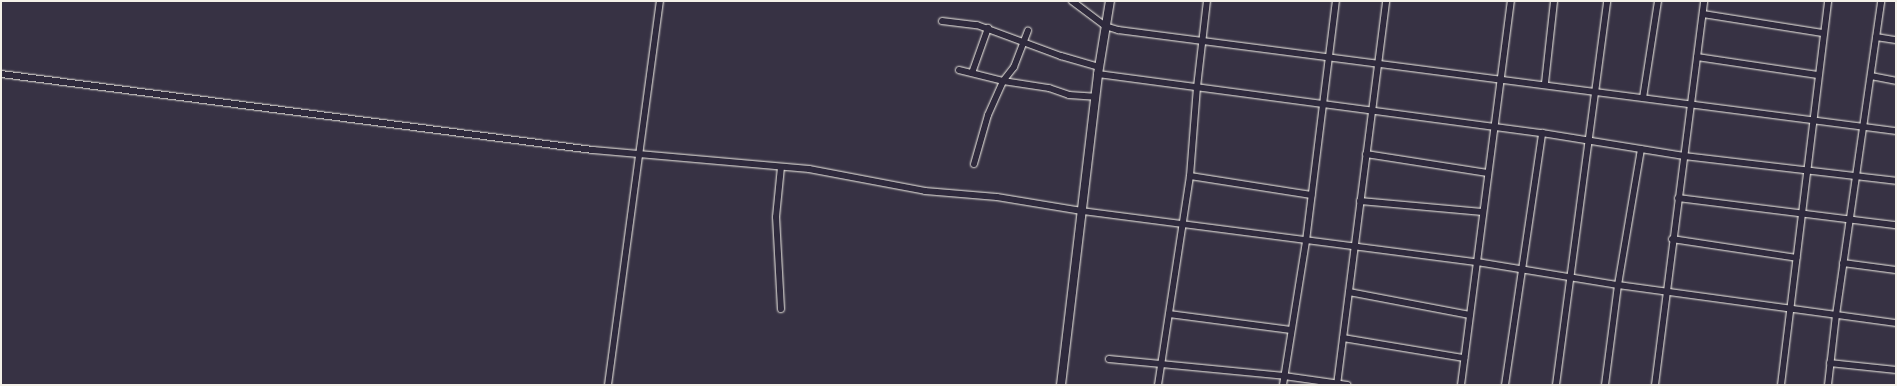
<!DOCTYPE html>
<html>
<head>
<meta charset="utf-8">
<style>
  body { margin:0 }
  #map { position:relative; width:1897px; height:386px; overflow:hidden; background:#373244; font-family:"Comic Neue",sans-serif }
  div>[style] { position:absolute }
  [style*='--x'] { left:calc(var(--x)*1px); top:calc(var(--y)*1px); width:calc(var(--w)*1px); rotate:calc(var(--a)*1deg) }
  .roads { filter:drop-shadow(0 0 1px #f4f1e8) drop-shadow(0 0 1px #f4f1e8) }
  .minor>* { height:6px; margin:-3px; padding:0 3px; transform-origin:3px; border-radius:3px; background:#2f2a3d }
  .tertiary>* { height:8px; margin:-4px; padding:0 4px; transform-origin:4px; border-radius:4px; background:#2f2a3d }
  span { translate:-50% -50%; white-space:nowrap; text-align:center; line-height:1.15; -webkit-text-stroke:4.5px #2f2a3d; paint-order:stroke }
  .frame { position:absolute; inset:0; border:2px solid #f4f1e8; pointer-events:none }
</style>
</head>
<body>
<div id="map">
  <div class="roads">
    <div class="minor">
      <i style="--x:1072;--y:1;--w:41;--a:37.1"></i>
      <i style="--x:1105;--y:26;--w:14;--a:17"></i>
      <i style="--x:1118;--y:30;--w:785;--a:7.4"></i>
      <i style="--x:1703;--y:14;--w:121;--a:9"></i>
      <i style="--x:942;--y:21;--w:35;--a:7"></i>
      <i style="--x:977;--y:25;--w:90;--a:20.3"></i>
      <i style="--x:1061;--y:56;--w:40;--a:16"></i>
      <i style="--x:1876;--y:37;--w:20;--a:9"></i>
      <i style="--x:1697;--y:57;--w:122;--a:8.5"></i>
      <i style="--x:959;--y:70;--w:45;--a:14"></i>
      <i style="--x:1003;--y:81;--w:47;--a:8.7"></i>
      <i style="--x:1049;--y:88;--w:21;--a:19"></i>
      <i style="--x:1069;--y:95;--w:26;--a:4"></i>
      <i style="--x:972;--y:73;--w:48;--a:-70.4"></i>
      <i style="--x:1;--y:74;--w:597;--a:7.32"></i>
      <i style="--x:593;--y:150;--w:217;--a:5"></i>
      <i style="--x:809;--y:169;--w:118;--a:10.7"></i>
      <i style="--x:925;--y:191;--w:72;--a:4.8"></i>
      <i style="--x:997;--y:197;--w:86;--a:9.4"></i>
      <i style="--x:1082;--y:211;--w:398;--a:7.4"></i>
      <i style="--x:1477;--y:262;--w:143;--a:9.3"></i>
      <i style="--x:1618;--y:285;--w:281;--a:7.8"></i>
      <i style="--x:1098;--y:74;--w:448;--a:7.6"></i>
      <i style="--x:1542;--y:133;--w:144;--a:9.2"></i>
      <i style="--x:1684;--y:156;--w:213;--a:6.7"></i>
      <i style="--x:1871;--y:76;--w:25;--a:11"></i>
      <i style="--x:1545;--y:83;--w:82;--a:-83.7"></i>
      <i style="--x:1643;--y:98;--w:98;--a:-81.2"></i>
      <i style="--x:1366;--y:154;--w:123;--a:8.9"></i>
      <i style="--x:974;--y:164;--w:51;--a:-74.1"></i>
      <i style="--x:988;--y:115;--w:37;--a:-66"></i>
      <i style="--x:1003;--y:81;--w:18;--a:-52"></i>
      <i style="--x:1014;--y:67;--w:39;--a:-69"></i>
      <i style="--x:1190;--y:176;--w:123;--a:8.9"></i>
      <i style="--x:1678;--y:198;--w:220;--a:7.1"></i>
      <i style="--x:1360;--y:201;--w:123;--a:5.1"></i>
      <i style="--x:1672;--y:239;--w:126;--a:8.6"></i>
      <i style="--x:1843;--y:263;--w:53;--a:7.5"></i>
      <i style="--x:1349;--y:292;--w:123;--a:10.8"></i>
      <i style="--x:781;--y:309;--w:92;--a:-93.1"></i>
      <i style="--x:776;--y:217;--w:50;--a:-84.3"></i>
      <i style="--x:1169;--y:314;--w:123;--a:7.5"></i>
      <i style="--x:1343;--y:338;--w:123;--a:9.4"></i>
      <i style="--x:1109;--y:359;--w:176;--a:5.5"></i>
      <i style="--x:1284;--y:376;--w:64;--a:8.1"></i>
      <i style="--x:1830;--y:363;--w:66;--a:6.1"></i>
      <i style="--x:608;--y:385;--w:388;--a:-82.3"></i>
      <i style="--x:1158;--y:385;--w:211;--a:-81.3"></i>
      <i style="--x:1190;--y:176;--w:89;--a:-85.5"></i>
      <i style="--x:1197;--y:87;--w:87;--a:-83.4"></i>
      <i style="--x:1283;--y:385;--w:146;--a:-80.9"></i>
      <i style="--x:1306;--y:241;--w:242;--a:-82.9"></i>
      <i style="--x:1337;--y:385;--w:387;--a:-82.7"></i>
      <i style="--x:1461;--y:385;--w:387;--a:-82.6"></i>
      <i style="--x:1505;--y:385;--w:255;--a:-81.6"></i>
      <i style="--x:1556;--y:385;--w:387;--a:-82.4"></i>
      <i style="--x:1605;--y:385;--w:101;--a:-82.6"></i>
      <i style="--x:1618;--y:285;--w:138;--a:-80.4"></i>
      <i style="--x:1655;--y:385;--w:387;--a:-82.7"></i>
      <i style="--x:1781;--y:385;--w:387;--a:-83"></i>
      <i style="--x:1828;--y:385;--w:70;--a:-83.5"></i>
      <i style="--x:1836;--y:315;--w:317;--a:-81.8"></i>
    </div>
    <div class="tertiary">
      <i style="--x:1061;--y:385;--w:313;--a:-83.2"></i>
      <i style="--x:1098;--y:74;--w:74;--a:-80.7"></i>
    </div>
  </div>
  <div class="frame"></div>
</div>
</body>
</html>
